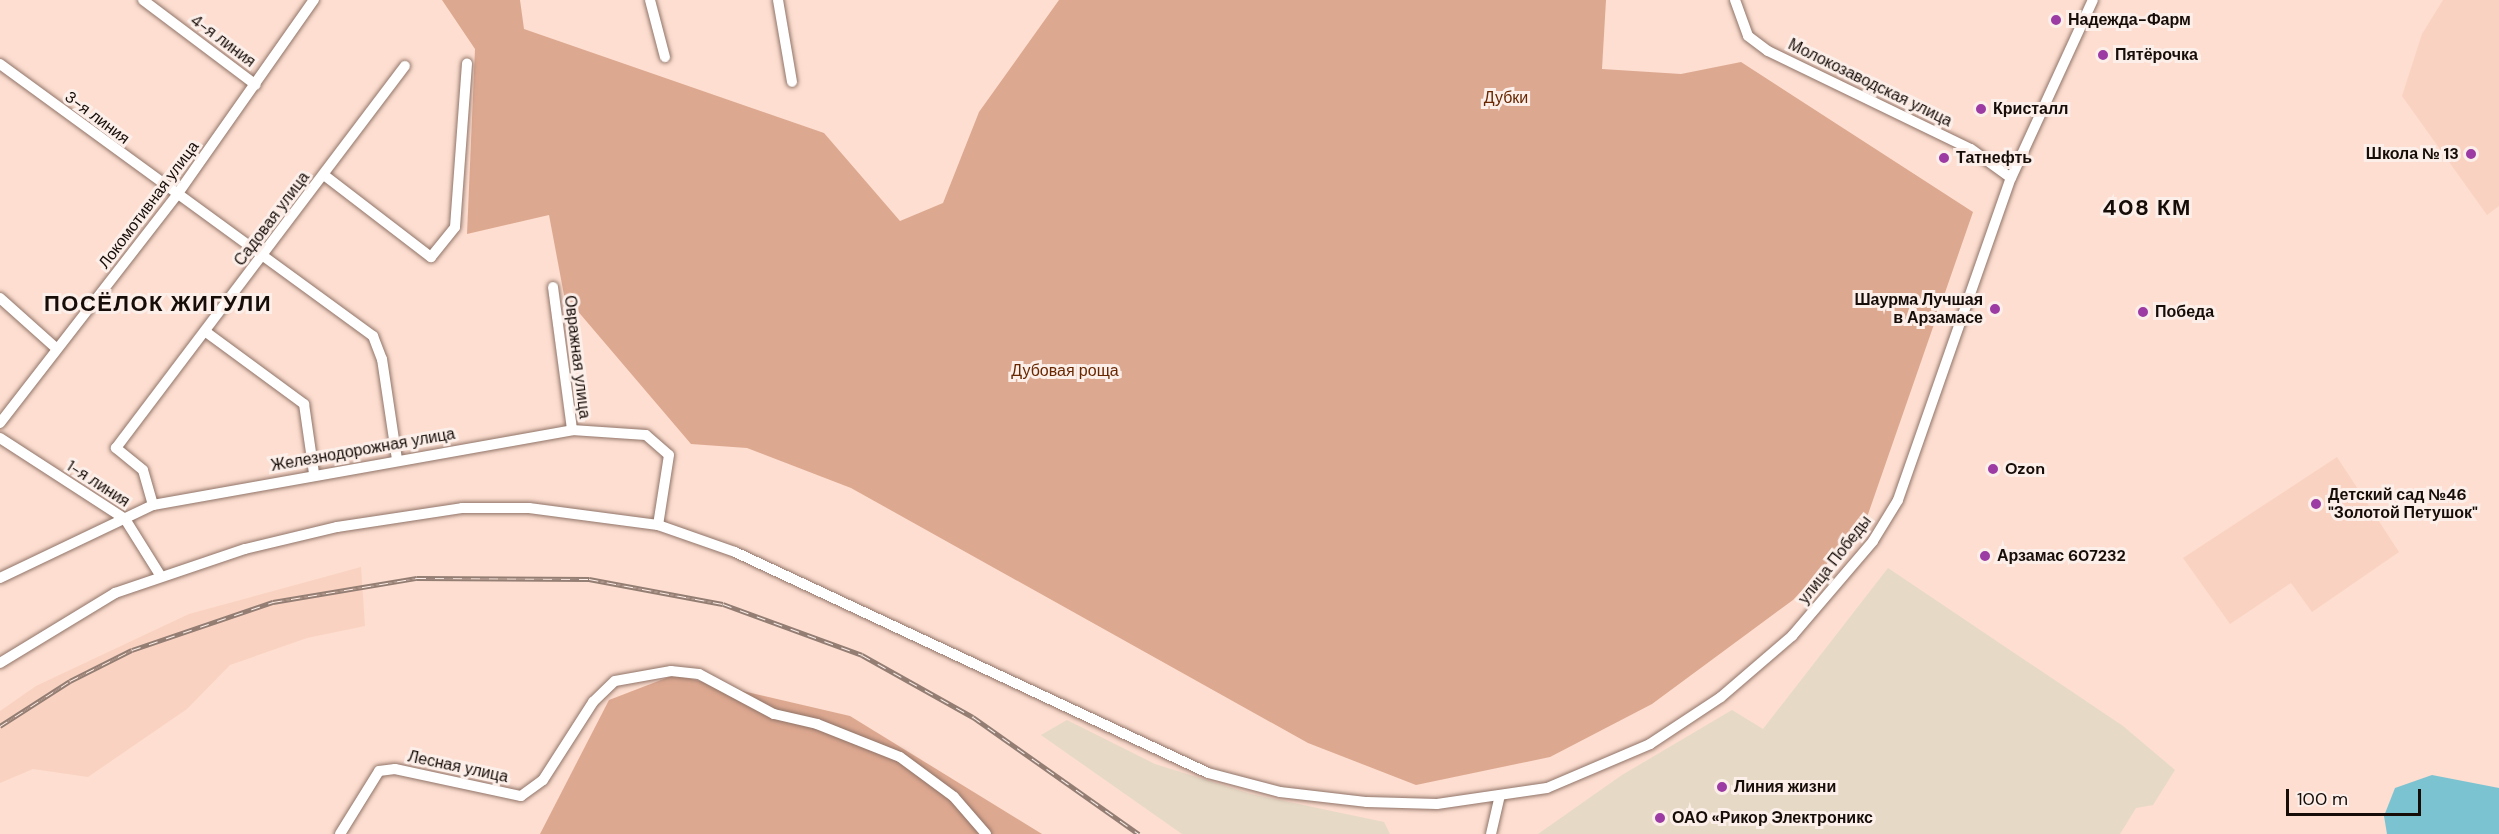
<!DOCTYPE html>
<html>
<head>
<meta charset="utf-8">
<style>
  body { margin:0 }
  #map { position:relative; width:2499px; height:834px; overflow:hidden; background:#fdded0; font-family:"DM Sans",sans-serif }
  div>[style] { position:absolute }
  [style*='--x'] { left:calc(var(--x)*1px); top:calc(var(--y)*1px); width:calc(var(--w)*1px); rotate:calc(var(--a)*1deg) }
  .built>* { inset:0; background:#fad2c1 }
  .industrial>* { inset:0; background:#e6dac6 }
  .green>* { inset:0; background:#dda890 }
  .water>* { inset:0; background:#7cc3d2 }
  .roads { filter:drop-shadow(0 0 2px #907468) drop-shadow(0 0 2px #907468) }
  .minor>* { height:10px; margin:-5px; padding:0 5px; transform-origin:5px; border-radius:5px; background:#fff }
  .rail>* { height:5px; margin-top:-2.5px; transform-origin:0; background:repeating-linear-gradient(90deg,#fcefea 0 9px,#947e74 0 18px); box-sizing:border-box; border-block:2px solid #947e74 }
  .dots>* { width:16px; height:16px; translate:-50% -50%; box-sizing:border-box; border:3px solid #fcefea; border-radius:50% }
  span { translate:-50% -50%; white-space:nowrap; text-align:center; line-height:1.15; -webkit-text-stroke:6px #fcefea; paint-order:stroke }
  .poi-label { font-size:16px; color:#170d08; font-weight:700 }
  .left { translate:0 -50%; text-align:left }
  .right { translate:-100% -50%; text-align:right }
  .street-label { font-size:16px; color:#170d08 }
  .park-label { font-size:16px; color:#692701 }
  .district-label { font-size:22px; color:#170d08; font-weight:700; letter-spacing:1.5px }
  .scale { position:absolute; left:2286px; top:789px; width:135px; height:27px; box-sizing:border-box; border:3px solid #170d08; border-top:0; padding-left:8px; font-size:18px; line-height:21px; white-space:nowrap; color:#170d08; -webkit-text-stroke:4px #fcefea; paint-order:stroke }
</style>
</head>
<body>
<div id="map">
  <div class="built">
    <i style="clip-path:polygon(2443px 0,2499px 0,2499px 206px,2487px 215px,2402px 96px,2422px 34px)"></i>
    <i style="clip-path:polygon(2337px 457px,2399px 552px,2312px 612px,2291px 583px,2230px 624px,2183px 558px)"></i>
    <i style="clip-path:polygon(361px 567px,365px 626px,307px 638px,230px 665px,187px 709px,88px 777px,33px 769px,0 783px,0 711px,36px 686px,189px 614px)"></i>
  </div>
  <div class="industrial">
    <i style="clip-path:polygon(1888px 568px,2123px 726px,2175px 770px,2153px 805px,2136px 808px,2120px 834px,1538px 834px,1622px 775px,1732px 710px,1763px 729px)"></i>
    <i style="clip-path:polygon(1067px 720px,1155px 764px,1251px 794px,1384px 822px,1390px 834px,1182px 834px,1041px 735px)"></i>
  </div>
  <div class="green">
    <i style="clip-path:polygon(442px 0,520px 0,524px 29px,824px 133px,900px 221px,943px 203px,979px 112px,1059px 0,1606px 0,1602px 69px,1681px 74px,1741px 62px,1973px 212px,1865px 523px,1793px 600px,1652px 704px,1550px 757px,1416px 785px,1308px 743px,851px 488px,747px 448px,691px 444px,564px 295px,549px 215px,467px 234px,475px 49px)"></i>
    <i style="clip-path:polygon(674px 675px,850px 716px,1042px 834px,540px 834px,609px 700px)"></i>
  </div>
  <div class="water">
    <i style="clip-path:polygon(2432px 775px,2499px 788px,2499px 834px,2387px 834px,2384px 816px,2395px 788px)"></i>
  </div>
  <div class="roads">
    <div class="minor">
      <i style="--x:143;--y:0;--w:141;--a:37"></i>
      <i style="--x:650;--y:0;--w:59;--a:75.3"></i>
      <i style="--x:778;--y:0;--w:83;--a:80.3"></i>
      <i style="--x:1735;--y:0;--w:38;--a:70"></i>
      <i style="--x:1748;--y:36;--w:25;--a:37"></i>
      <i style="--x:1768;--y:51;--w:225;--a:25.8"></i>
      <i style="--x:1971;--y:149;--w:49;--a:35.9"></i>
      <i style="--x:0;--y:64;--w:462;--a:36.1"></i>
      <i style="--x:373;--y:336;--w:25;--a:69"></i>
      <i style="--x:382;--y:359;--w:101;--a:81.5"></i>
      <i style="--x:324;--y:175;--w:135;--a:37.5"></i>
      <i style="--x:431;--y:257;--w:38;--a:-51"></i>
      <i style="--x:455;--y:227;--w:164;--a:-85.8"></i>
      <i style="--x:553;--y:287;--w:144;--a:82.4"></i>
      <i style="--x:0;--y:298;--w:75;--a:41.8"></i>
      <i style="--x:206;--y:332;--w:122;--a:36.3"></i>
      <i style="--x:304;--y:404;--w:70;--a:81.8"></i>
      <i style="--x:0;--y:423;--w:287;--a:-52.2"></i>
      <i style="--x:176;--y:196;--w:240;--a:-54.9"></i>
      <i style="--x:0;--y:438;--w:149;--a:32.9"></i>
      <i style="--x:125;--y:519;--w:66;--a:58"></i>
      <i style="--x:153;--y:505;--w:36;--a:-106"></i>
      <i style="--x:143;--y:470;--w:35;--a:-141"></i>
      <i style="--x:116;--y:448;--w:479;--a:-52.9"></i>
      <i style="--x:0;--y:578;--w:170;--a:-25.5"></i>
      <i style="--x:153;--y:505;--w:426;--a:-10.1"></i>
      <i style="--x:572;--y:430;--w:74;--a:3.9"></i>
      <i style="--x:646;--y:435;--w:30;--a:41"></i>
      <i style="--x:669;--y:455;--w:71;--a:98.9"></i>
      <i style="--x:0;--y:663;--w:135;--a:-31.3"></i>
      <i style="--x:115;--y:593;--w:137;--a:-18.7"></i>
      <i style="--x:245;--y:549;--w:95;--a:-13.4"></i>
      <i style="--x:337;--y:527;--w:126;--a:-8.6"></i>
      <i style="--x:462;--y:508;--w:67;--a:0"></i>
      <i style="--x:529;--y:508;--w:130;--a:7.5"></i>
      <i style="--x:658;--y:525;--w:82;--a:19.3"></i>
      <i style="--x:735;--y:552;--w:522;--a:25.04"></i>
      <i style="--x:1208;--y:773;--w:74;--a:14.8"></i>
      <i style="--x:1280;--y:792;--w:88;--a:6.6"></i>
      <i style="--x:1367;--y:802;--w:70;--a:1.6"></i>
      <i style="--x:1437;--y:804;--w:111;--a:-8.3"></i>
      <i style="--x:1547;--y:788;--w:112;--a:-23.1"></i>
      <i style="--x:1650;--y:744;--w:85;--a:-33.5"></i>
      <i style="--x:1721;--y:697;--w:94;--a:-40.7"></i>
      <i style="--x:1792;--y:636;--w:125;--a:-49.5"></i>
      <i style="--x:1873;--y:541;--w:48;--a:-58.6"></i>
      <i style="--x:1898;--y:500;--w:341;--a:-70.7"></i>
      <i style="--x:2011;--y:178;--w:196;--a:-65.3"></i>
      <i style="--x:340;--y:834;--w:74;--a:-58.2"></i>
      <i style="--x:379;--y:771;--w:16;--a:-7"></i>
      <i style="--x:395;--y:769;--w:129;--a:12.1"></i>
      <i style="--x:521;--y:796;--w:27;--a:-36"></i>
      <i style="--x:543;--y:780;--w:93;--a:-57.3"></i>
      <i style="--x:593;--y:702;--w:30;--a:-44"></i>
      <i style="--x:615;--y:681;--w:57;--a:-10.1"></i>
      <i style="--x:671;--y:671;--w:28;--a:6"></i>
      <i style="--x:699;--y:674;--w:85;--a:28.1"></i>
      <i style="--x:774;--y:714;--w:44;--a:13.1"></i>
      <i style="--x:817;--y:724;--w:89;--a:21.7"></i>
      <i style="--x:900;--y:757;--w:67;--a:36.5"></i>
      <i style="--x:954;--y:797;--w:49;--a:49.1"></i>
      <i style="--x:1491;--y:834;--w:37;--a:-77"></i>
    </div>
  </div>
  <div class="rail">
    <i style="--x:0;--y:726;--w:83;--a:-32.7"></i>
    <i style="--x:70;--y:681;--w:69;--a:-26.6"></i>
    <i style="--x:132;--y:650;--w:149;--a:-18.8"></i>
    <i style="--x:273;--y:602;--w:146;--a:-9.5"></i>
    <i style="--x:417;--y:578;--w:172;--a:0.3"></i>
    <i style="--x:589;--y:579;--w:136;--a:10.6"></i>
    <i style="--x:723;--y:604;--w:148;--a:20.1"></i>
    <i style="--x:862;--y:655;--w:127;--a:29.2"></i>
    <i style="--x:973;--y:717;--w:203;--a:35.2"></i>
  </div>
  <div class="dots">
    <i style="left:2056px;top:20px;background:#9b3ba3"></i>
    <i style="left:2103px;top:55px;background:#9b3ba3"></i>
    <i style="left:1981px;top:109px;background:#9b3ba3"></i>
    <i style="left:2471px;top:154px;background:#9b3ba3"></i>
    <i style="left:1944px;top:158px;background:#9b3ba3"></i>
    <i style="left:1995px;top:309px;background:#9b3ba3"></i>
    <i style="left:2143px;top:312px;background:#9b3ba3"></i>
    <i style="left:1993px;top:469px;background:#9b3ba3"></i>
    <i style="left:2316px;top:504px;background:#9b3ba3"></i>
    <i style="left:1985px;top:556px;background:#9b3ba3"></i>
    <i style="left:1722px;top:787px;background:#9b3ba3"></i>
    <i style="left:1660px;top:818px;background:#9b3ba3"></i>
  </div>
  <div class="poi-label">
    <span class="left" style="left:2068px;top:20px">Надежда-Фарм</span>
    <span class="left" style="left:2115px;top:55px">Пятёрочка</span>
    <span class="left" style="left:1993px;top:109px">Кристалл</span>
    <span class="right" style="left:2459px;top:154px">Школа № 13</span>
    <span class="left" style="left:1956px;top:158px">Татнефть</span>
    <span class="right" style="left:1983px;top:309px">Шаурма Лучшая<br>в Арзамасе</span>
    <span class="left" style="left:2155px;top:312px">Победа</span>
    <span class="left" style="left:2005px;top:469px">Ozon</span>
    <span class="left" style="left:2328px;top:504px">Детский сад №46<br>"Золотой Петушок"</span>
    <span class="left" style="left:1997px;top:556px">Арзамас 607232</span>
    <span class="left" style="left:1734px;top:787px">Линия жизни</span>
    <span class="left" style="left:1672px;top:818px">ОАО «Рикор Электроникс</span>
  </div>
  <div class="street-label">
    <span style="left:223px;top:41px;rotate:37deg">4-я линия</span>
    <span style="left:1870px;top:83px;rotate:26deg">Молокозаводская улица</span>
    <span style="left:97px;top:118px;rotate:37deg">3-я линия</span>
    <span style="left:149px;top:205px;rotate:-53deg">Локомотивная улица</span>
    <span style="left:272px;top:219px;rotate:-53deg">Садовая улица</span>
    <span style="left:577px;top:357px;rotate:83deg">Овражная улица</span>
    <span style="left:363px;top:450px;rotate:-10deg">Железнодорожная улица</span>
    <span style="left:98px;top:484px;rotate:33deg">1-я линия</span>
    <span style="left:1835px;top:560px;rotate:-52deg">улица Победы</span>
    <span style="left:458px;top:767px;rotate:12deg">Лесная улица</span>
  </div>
  <div class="park-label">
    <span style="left:1506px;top:98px">Дубки</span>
    <span style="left:1065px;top:371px">Дубовая роща</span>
  </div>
  <div class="district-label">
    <span style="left:2147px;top:208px">408 КМ</span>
    <span style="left:158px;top:304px">ПОСЁЛОК ЖИГУЛИ</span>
  </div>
  <div class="scale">100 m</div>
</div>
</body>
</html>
